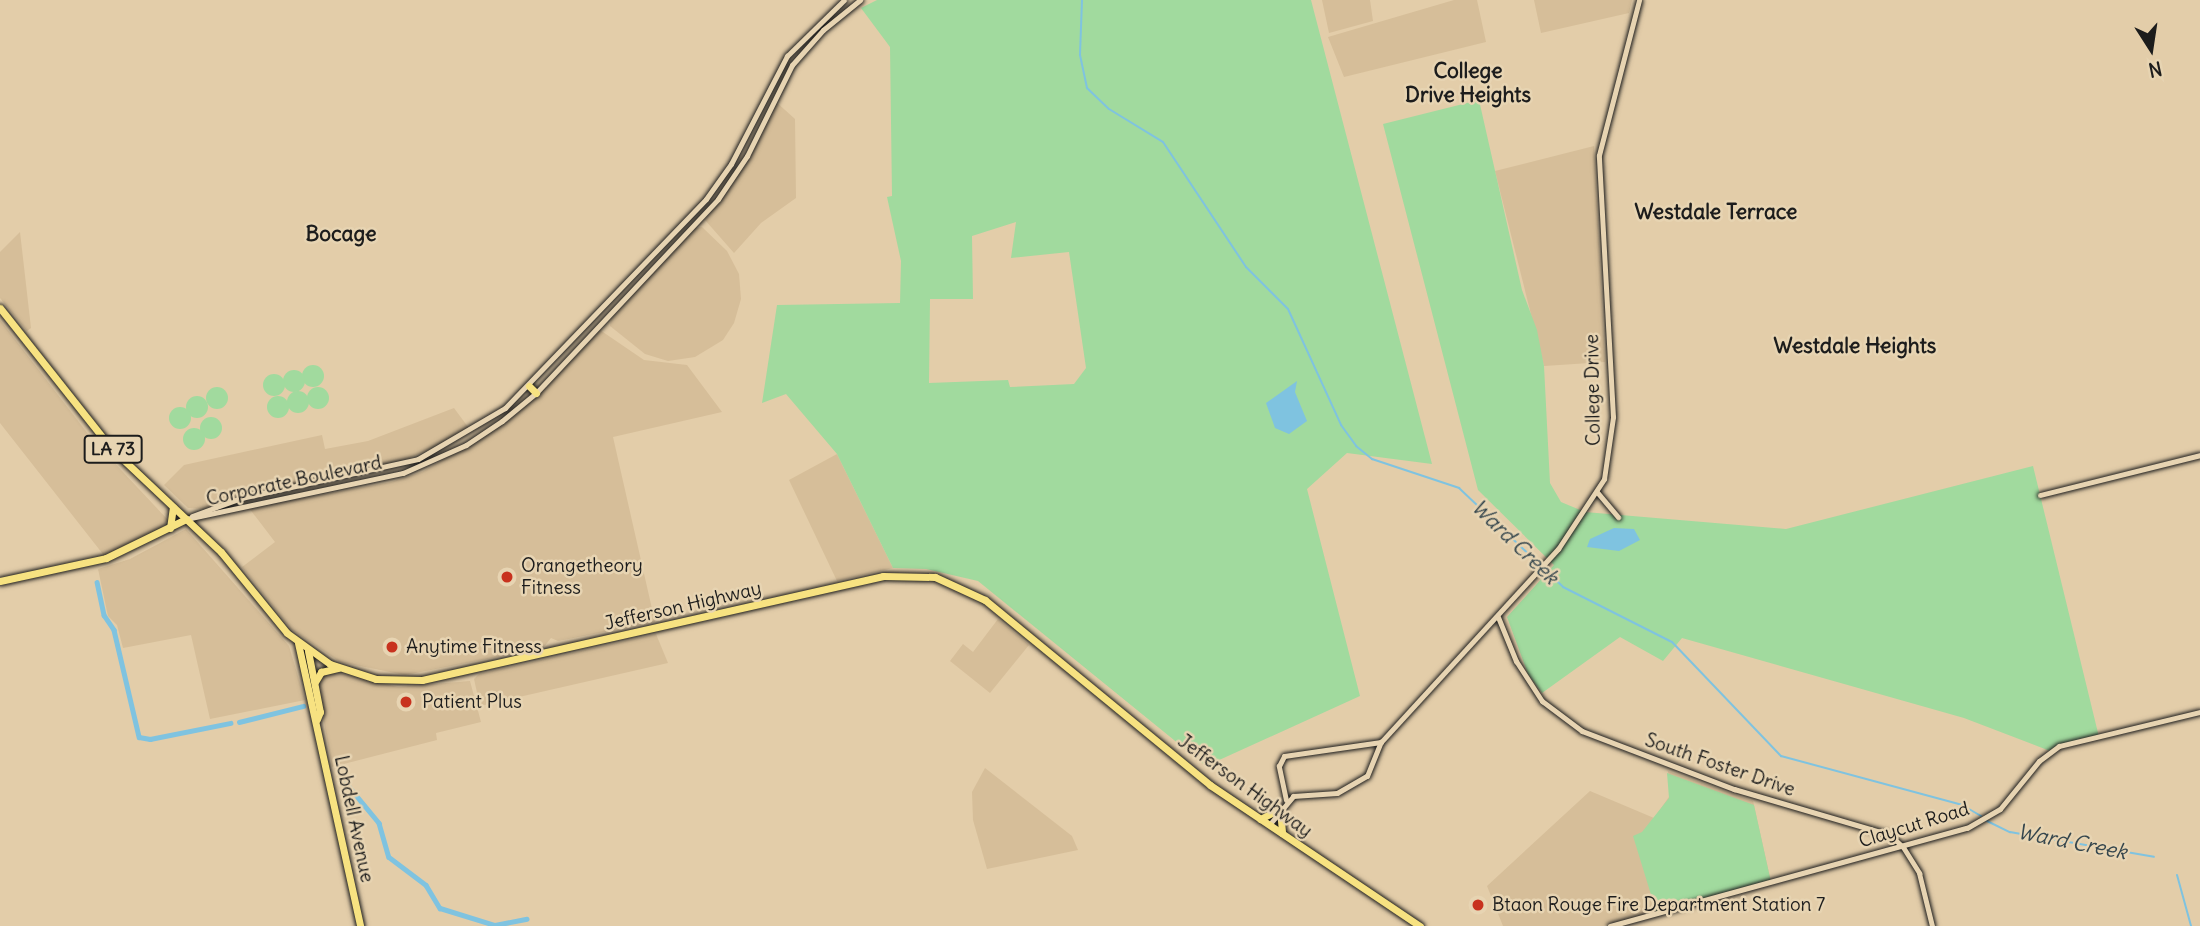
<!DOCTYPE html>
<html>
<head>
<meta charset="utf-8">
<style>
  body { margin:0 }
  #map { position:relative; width:2200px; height:926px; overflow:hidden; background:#e3cda9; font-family:Delius,sans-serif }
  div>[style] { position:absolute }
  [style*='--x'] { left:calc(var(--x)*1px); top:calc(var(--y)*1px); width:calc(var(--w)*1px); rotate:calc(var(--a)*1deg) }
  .built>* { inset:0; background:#d6be99 }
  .green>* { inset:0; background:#a1da9e }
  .round { border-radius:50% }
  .water>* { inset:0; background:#7fc3e0 }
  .stream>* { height:2px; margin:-1px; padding:0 1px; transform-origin:1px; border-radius:1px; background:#7fc3e0 }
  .canal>* { height:4.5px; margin:-2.25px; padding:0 2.25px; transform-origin:2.25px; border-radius:2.25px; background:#7fc3e0 }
  .roads { filter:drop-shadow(0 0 2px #1c1c1c) drop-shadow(0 0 2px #1c1c1c) }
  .minor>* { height:5px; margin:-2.5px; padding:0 2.5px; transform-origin:2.5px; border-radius:2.5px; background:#e7d4b2 }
  .major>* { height:7px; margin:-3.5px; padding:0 3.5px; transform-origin:3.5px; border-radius:3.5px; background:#f7e281 }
  .dots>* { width:19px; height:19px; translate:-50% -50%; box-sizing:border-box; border:4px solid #e7d4b2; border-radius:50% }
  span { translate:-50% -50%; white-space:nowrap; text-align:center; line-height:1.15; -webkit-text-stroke:5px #e7d4b2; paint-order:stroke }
  .shield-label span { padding:2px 5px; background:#e7d4b2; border:2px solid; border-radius:5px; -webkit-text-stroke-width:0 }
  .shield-label { font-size:18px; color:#1c1c1c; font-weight:700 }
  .street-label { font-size:19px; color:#1c1c1c }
  .poi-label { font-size:19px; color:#1c1c1c }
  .left { translate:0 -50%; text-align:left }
  .neighbourhood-label { font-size:21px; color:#1c1c1c; font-weight:700 }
  .water-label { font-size:21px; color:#35464d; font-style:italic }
  .north { position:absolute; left:2116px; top:14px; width:70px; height:70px; -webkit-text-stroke:5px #e7d4b2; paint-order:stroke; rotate:168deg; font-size:19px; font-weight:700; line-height:28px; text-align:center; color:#1c1c1c }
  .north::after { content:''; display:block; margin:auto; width:24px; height:32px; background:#1c1c1c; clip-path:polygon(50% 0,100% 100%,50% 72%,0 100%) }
</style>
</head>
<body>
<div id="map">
  <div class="built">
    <i style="clip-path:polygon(1322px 0,1370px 0,1373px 21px,1329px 33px)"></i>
    <i style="clip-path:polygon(1454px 0,1477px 0,1486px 42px,1344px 77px,1328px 37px)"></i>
    <i style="clip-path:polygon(1534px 0,1632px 0,1629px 13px,1541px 33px)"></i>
    <i style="clip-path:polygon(774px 100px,795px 119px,796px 198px,761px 223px,734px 253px,705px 220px,747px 160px)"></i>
    <i style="clip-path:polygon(1594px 146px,1605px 362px,1544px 366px,1495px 171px)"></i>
    <i style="clip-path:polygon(702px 227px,727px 251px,739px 274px,741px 299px,734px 323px,723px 340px,695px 357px,668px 361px,645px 354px,610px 326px,611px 318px,695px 228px)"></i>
    <i style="clip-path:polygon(20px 232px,31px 328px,27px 331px,0 298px,0 252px)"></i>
    <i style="clip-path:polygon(0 320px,92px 439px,168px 520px,161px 528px,106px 558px,0 423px)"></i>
    <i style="clip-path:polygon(600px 330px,644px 360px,687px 365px,722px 412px,613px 437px,655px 622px,558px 641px,551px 638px,543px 648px,405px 675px,340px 662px,291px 629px,242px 567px,275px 542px,249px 508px,391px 482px,422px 472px,508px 421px)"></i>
    <i style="clip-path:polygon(454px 408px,471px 431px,384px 469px,204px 509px,188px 508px,164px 485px,184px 465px,322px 435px,325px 449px,368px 441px)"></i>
    <i style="clip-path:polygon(837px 454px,893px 568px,837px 581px,789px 480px)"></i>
    <i style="clip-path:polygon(186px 529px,289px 646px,305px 700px,210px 719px,191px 635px,123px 648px,117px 625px,108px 616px,98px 569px,130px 559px)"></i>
    <i style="clip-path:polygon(998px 619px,1029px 645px,990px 693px,950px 661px,963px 644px,973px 652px)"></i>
    <i style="clip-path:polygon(656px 634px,668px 663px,480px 706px,474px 679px,479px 674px)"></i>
    <i style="clip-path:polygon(334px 672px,398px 687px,470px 681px,481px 722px,436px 733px,437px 740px,332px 767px,317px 683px,322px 675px)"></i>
    <i style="clip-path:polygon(985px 768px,1072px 836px,1078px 850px,987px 869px,973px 820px,972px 792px)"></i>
    <i style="clip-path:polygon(1668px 771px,1753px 801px,1771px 882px,1603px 926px,1503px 926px,1487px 886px,1590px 791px,1654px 818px,1671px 794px)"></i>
  </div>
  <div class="green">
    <i style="clip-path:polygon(evenodd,877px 0,1311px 0,1432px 464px,1347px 453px,1307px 489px,1360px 696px,1206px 766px,978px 581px,926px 569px,893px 568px,837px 454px,786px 394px,762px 403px,777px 305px,900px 303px,901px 261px,887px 197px,892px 196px,890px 47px,861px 8px,877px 0,1016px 222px,1011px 258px,1069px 252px,1086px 368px,1074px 384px,1010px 387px,1008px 380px,929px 383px,930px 299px,973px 299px,972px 236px,1016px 222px)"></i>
    <i style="clip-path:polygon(1479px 100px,1522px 290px,1537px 330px,1544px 366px,1550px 483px,1561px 502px,1585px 512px,1786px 529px,2033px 466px,2099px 737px,2050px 751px,1964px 718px,1682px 638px,1663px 661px,1620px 637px,1542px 693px,1528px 674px,1507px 617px,1554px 565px,1478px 490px,1383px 124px)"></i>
    <i class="round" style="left:302px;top:365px;width:22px;height:22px"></i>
    <i class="round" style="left:283px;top:370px;width:22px;height:22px"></i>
    <i class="round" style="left:263px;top:374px;width:22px;height:22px"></i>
    <i class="round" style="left:206px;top:387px;width:22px;height:22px"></i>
    <i class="round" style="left:307px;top:387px;width:22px;height:22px"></i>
    <i class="round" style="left:287px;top:391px;width:22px;height:22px"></i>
    <i class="round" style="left:186px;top:396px;width:22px;height:22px"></i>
    <i class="round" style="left:267px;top:396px;width:22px;height:22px"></i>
    <i class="round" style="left:169px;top:407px;width:22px;height:22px"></i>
    <i class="round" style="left:200px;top:417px;width:22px;height:22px"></i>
    <i class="round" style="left:183px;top:428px;width:22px;height:22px"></i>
    <i style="clip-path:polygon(1667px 773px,1754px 805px,1771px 882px,1656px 911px,1633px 836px,1642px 832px,1669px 798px)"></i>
  </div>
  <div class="water">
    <i style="clip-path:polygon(1297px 381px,1295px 392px,1307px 421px,1289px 434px,1275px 428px,1266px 403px)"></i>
    <i style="clip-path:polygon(1614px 528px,1634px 529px,1640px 540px,1619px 551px,1587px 547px,1590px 539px)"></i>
  </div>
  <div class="stream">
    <i style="--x:1082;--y:0;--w:55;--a:92.1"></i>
    <i style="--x:1080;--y:55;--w:34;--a:78"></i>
    <i style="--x:1087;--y:88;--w:30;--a:44"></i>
    <i style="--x:1109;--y:109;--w:63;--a:31.4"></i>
    <i style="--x:1163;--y:142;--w:150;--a:56.4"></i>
    <i style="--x:1246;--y:267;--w:59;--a:45"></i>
    <i style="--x:1288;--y:309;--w:128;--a:65.4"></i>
    <i style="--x:1341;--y:425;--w:26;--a:54"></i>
    <i style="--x:1356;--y:446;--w:21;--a:39"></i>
    <i style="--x:1372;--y:459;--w:92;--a:18.4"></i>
    <i style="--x:1459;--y:488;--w:112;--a:43.5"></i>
    <i style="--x:1544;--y:569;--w:26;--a:43"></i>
    <i style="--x:1563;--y:587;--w:122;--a:26.8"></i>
    <i style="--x:1672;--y:642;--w:158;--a:46.3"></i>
    <i style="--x:1781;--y:756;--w:188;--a:15.1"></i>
    <i style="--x:1962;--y:805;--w:22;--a:30"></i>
    <i style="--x:1985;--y:820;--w:28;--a:26"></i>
    <i style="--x:2010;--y:832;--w:146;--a:9.8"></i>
    <i style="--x:2177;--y:875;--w:53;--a:74.6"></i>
  </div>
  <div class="canal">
    <i style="--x:97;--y:582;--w:34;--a:78"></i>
    <i style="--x:104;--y:615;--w:18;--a:56"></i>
    <i style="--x:114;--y:630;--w:110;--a:76.8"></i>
    <i style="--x:139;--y:737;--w:11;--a:10"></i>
    <i style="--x:150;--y:739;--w:82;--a:-11.3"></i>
    <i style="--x:239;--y:722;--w:66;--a:-14"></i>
    <i style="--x:341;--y:777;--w:60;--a:50.4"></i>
    <i style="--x:379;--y:823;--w:35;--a:74"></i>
    <i style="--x:389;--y:857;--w:46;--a:37.1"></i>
    <i style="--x:426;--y:885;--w:27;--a:59"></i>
    <i style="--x:440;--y:908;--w:58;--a:17.2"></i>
    <i style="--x:495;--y:925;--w:32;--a:-11"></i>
  </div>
  <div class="roads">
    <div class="minor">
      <i style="--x:1597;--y:492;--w:33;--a:50"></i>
      <i style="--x:2040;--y:495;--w:165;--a:-14"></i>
      <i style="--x:192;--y:516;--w:52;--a:-20.2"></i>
      <i style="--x:241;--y:498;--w:181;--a:-12.4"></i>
      <i style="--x:418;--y:459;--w:101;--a:-30.4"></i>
      <i style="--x:505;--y:408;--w:290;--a:-46.1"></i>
      <i style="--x:706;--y:199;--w:43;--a:-54.5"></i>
      <i style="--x:731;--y:164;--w:122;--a:-62.6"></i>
      <i style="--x:787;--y:56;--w:80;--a:-44.5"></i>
      <i style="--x:186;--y:519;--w:222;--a:-12"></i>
      <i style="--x:403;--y:473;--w:69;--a:-24"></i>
      <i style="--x:466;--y:445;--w:43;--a:-33.7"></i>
      <i style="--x:502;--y:421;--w:44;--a:-39.5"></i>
      <i style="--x:536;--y:393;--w:266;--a:-46.8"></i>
      <i style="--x:718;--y:199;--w:52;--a:-56"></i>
      <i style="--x:747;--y:156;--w:102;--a:-63.7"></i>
      <i style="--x:792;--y:65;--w:47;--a:-48.5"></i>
      <i style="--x:823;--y:30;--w:48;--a:-39"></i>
      <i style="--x:1498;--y:617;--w:48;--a:67.8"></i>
      <i style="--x:1516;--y:661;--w:48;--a:57"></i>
      <i style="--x:1542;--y:701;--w:50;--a:36.9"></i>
      <i style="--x:1582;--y:731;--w:163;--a:20.9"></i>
      <i style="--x:1734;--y:789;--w:163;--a:16.4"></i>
      <i style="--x:1890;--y:835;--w:18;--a:43"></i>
      <i style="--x:1903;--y:847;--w:31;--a:58"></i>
      <i style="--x:1919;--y:873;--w:55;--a:76.2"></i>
      <i style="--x:1286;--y:800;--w:35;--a:-102"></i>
      <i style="--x:1279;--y:766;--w:11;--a:-63"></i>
      <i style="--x:1284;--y:756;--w:98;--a:-8.2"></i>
      <i style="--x:1269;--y:825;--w:38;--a:-50"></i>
      <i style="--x:1293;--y:796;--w:44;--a:-3.9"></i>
      <i style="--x:1337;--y:793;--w:34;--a:-30"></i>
      <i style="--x:1367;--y:776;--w:37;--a:-68"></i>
      <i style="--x:1381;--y:742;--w:262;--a:-47.5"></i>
      <i style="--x:1558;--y:549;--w:84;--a:-56.7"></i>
      <i style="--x:1604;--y:479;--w:63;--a:-81.7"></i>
      <i style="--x:1613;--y:417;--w:262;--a:-93.1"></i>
      <i style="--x:1599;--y:155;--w:160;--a:-75.5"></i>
      <i style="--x:1610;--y:926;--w:370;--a:-15.4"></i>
      <i style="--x:1967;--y:828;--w:38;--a:-30"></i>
      <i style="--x:2000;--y:809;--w:62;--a:-50.9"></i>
      <i style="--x:2039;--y:761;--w:25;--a:-37"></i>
      <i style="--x:2059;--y:746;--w:145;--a:-13.6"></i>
    </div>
    <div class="major">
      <i style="--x:0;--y:308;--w:179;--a:51.6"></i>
      <i style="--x:111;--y:448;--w:151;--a:43.4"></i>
      <i style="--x:221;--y:552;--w:104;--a:50.8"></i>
      <i style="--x:287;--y:633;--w:53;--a:35.8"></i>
      <i style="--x:330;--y:664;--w:48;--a:18.1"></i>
      <i style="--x:376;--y:679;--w:46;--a:1.2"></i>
      <i style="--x:422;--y:680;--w:473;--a:-12.7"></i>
      <i style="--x:883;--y:576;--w:52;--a:1.1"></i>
      <i style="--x:935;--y:577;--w:55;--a:24.7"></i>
      <i style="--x:985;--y:600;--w:291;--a:39.4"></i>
      <i style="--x:1210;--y:785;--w:253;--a:33.9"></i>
      <i style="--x:529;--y:386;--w:10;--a:45"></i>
      <i style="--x:170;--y:528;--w:21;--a:-82"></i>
      <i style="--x:0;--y:581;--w:108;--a:-12.2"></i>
      <i style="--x:106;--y:558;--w:89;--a:-26"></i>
      <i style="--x:298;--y:643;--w:290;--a:77.6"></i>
      <i style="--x:308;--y:651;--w:62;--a:78.9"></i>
      <i style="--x:320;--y:712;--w:8;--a:113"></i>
      <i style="--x:315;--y:682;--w:12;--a:-59"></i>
      <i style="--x:321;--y:672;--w:17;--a:-13"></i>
      <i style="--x:1280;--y:809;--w:24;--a:85"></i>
      <i style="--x:1260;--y:819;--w:22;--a:-27"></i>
    </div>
  </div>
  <div class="dots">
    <i style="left:507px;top:577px;background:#c8321e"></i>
    <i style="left:392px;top:647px;background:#c8321e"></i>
    <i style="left:406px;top:702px;background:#c8321e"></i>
    <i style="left:1478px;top:905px;background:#c8321e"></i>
  </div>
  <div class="shield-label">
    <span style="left:113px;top:449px">LA 73</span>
  </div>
  <div class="street-label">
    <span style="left:1593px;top:390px;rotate:-91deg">College Drive</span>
    <span style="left:294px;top:481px;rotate:-12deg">Corporate Boulevard</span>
    <span style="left:683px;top:606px;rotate:-13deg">Jefferson Highway</span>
    <span style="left:1720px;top:765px;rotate:19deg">South Foster Drive</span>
    <span style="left:1245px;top:786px;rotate:36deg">Jefferson Highway</span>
    <span style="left:354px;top:819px;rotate:78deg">Lobdell Avenue</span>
    <span style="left:1914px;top:825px;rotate:-17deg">Claycut Road</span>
  </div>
  <div class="poi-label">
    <span class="left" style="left:521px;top:577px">Orangetheory<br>Fitness</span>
    <span class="left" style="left:406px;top:647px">Anytime Fitness</span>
    <span class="left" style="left:422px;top:702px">Patient Plus</span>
    <span class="left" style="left:1492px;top:905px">Btaon Rouge Fire Department Station 7</span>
  </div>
  <div class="neighbourhood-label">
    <span style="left:1468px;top:83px">College<br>Drive Heights</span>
    <span style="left:1716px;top:212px">Westdale Terrace</span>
    <span style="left:341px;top:234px">Bocage</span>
    <span style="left:1855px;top:346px">Westdale Heights</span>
  </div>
  <div class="water-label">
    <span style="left:1515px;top:542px;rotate:44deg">Ward Creek</span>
    <span style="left:2072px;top:842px;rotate:11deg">Ward Creek</span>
  </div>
  <div class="north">N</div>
</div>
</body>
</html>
